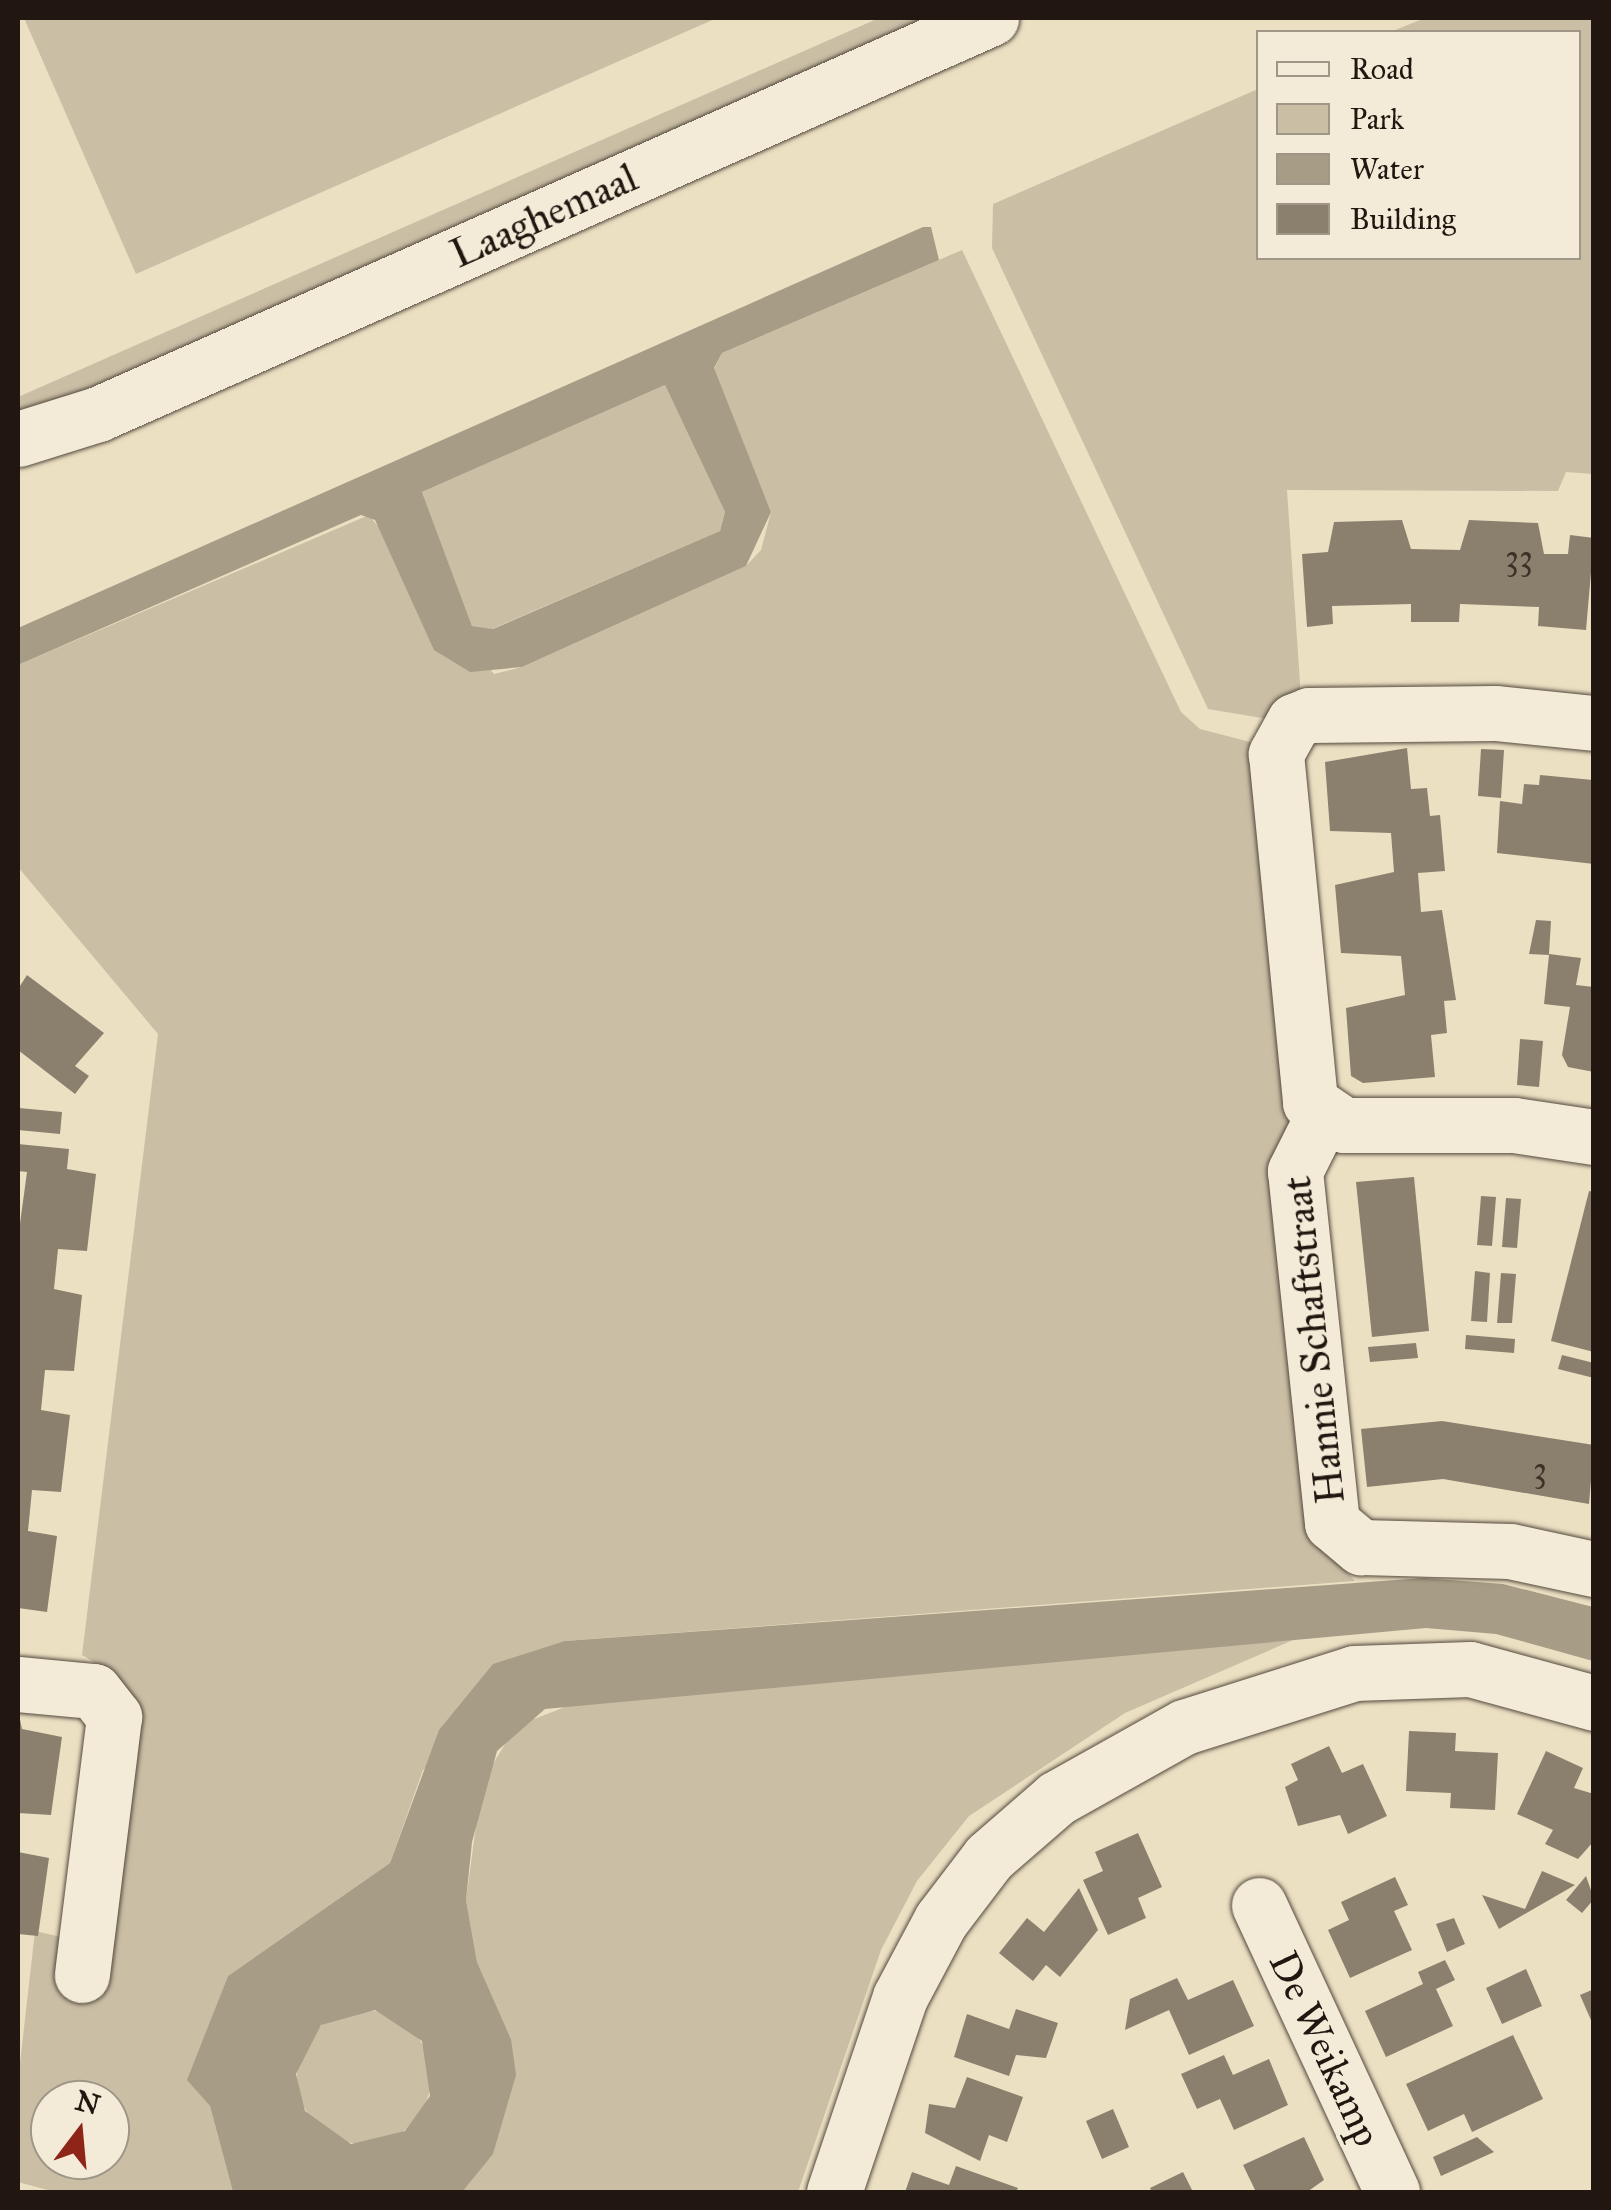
<!DOCTYPE html>
<html>
<head>
<meta charset="utf-8">
<style>
  body { margin:0 }
  #map { position:relative; width:1611px; height:2210px; overflow:hidden; background:#ece0c3; font-family:"IM FELL Great Primer",serif }
  div>[style] { position:absolute }
  [style*='--x'] { left:calc(var(--x)*1px); top:calc(var(--y)*1px); width:calc(var(--w)*1px); rotate:calc(var(--a)*1deg) }
  .green>* { inset:0; background:#cabea5 }
  .round { border-radius:50% }
  .water>* { inset:0; background:#a79c86 }
  .building>* { inset:0; background:#8b806d }
  .roads { filter:drop-shadow(0 0 2px #54493d) drop-shadow(0 0 2px #54493d) }
  .minor>* { height:55px; margin:-27.5px; padding:0 27.5px; transform-origin:27.5px; border-radius:27.5px; background:#f3ebd8 }
  span { translate:-50% -50%; white-space:nowrap; text-align:center; line-height:1.15; -webkit-text-stroke:8px #f3ebd8; paint-order:stroke }
  .number-label { font-size:35px; color:#3c3127 }
  .number-label span { -webkit-text-stroke-width:0 }
  .street-label { font-size:40px; color:#221710 }
  .frame { position:absolute; inset:0; border:20px solid #221710; pointer-events:none }
  .legend { position:absolute; left:1256px; top:30px; width:325px; height:230px; box-sizing:border-box; background:#f3ebd8; border:2px solid #9f9688; margin:0; padding:12px 18px; list-style:none; font-size:30px; color:#221710 }
  .legend li { display:flex; align-items:center; gap:20px; height:50px }
  .legend b { width:50px; border:2px solid #9f9688 }
  .north { position:absolute; left:30px; top:2080px; width:100px; height:100px; box-sizing:border-box; background:#f3ebd8; border:2px solid #9f9688; border-radius:50%; rotate:16deg; font-size:28px; font-weight:700; line-height:40px; text-align:center; color:#221710 }
  .north::after { content:''; display:block; margin:auto; width:35px; height:45px; background:#8f2418; clip-path:polygon(50% 0,100% 100%,50% 72%,0 100%) }
</style>
</head>
<body>
<div id="map">
  <div class="green">
    <i style="clip-path:polygon(24px 18px,717px 18px,136px 274px)"></i>
    <i style="clip-path:polygon(879px 18px,938px 18px,18px 423px,18px 397px)"></i>
    <i style="clip-path:polygon(1425px 18px,1593px 18px,1593px 474px,1566px 472px,1558px 491px,1287px 490px,1301px 698px,1268px 719px,1208px 709px,992px 248px,993px 204px,1258px 89px,1258px 258px,1578px 258px,1578px 32px,1390px 32px)"></i>
    <i style="clip-path:polygon(evenodd,962px 250px,1181px 712px,1200px 729px,1254px 743px,1291px 1090px,1310px 1529px,1355px 1581px,565px 1641px,423px 1770px,390px 1863px,228px 1976px,188px 2080px,210px 2106px,233px 2192px,55px 2192px,18px 2182px,18px 2081px,35px 1931px,70px 1939px,125px 1700px,118px 1676px,82px 1655px,158px 1034px,18px 867px,18px 665px,369px 515px,494px 674px,522px 667px,746px 566px,761px 550px,771px 512px,714px 369px,722px 353px,962px 250px,50px 2100px,110px 2100px,110px 2160px,50px 2160px,50px 2100px)"></i>
    <i style="clip-path:polygon(665px 385px,725px 512px,720px 531px,492px 629px,472px 626px,422px 492px)"></i>
    <i style="clip-path:polygon(1293px 1640px,1125px 1713px,969px 1816px,917px 1881px,881px 1950px,798px 2192px,462px 2192px,511px 2039px,477px 1962px,466px 1900px,482px 1782px,516px 1726px,578px 1702px)"></i>
    <i class="round" style="left:297px;top:2010px;width:134px;height:134px"></i>
  </div>
  <div class="water">
    <i style="clip-path:polygon(evenodd,923px 227px,931px 227px,939px 260px,722px 353px,714px 368px,771px 512px,746px 566px,522px 667px,470px 672px,434px 650px,375px 520px,361px 515px,18px 665px,18px 628px,923px 227px,665px 385px,725px 512px,720px 531px,493px 629px,472px 626px,422px 492px,665px 385px)"></i>
    <i style="clip-path:polygon(evenodd,1423px 1578px,1503px 1584px,1593px 1607px,1593px 1661px,1496px 1634px,1426px 1628px,545px 1709px,497px 1751px,472px 1842px,466px 1900px,477px 1962px,511px 2039px,516px 2075px,493px 2154px,462px 2192px,233px 2192px,210px 2106px,187px 2080px,228px 1976px,390px 1863px,439px 1730px,493px 1664px,565px 1641px,1423px 1578px,375px 2010px,422px 2041px,430px 2096px,405px 2131px,351px 2144px,305px 2111px,296px 2074px,321px 2025px,375px 2010px)"></i>
  </div>
  <div class="building">
    <i style="clip-path:polygon(1402px 520px,1411px 549px,1460px 550px,1469px 520px,1538px 523px,1544px 554px,1568px 554px,1570px 535px,1594px 538px,1586px 630px,1538px 626px,1539px 607px,1460px 604px,1459px 622px,1411px 622px,1411px 604px,1371px 605px,1332px 606px,1333px 624px,1307px 627px,1302px 554px,1328px 552px,1334px 522px)"></i>
    <i style="clip-path:polygon(1407px 748px,1411px 789px,1427px 788px,1430px 816px,1440px 815px,1445px 871px,1418px 873px,1421px 912px,1442px 910px,1456px 1000px,1444px 1001px,1447px 1033px,1431px 1035px,1435px 1077px,1363px 1083px,1351px 1076px,1346px 1008px,1405px 995px,1401px 956px,1341px 953px,1335px 885px,1394px 872px,1391px 833px,1330px 831px,1325px 762px)"></i>
    <i style="clip-path:polygon(1481px 749px,1504px 750px,1501px 798px,1478px 796px)"></i>
    <i style="clip-path:polygon(1540px 775px,1593px 780px,1594px 864px,1497px 853px,1500px 801px,1522px 804px,1524px 784px,1539px 785px)"></i>
    <i style="clip-path:polygon(1536px 920px,1551px 921px,1549px 954px,1581px 958px,1576px 985px,1594px 987px,1594px 1072px,1568px 1067px,1562px 1055px,1570px 1007px,1544px 1004px,1549px 955px,1529px 954px)"></i>
    <i style="clip-path:polygon(27px 975px,104px 1033px,75px 1066px,89px 1076px,75px 1094px,18px 1050px,18px 989px)"></i>
    <i style="clip-path:polygon(1520px 1039px,1543px 1041px,1539px 1087px,1517px 1085px)"></i>
    <i style="clip-path:polygon(19px 1108px,62px 1112px,60px 1134px,18px 1130px)"></i>
    <i style="clip-path:polygon(18px 1144px,69px 1149px,67px 1169px,96px 1174px,87px 1251px,58px 1249px,54px 1289px,82px 1295px,74px 1371px,45px 1370px,41px 1410px,70px 1415px,61px 1492px,32px 1490px,28px 1531px,57px 1536px,47px 1612px,18px 1608px,18px 1238px,27px 1172px,18px 1171px)"></i>
    <i style="clip-path:polygon(1414px 1177px,1429px 1331px,1372px 1337px,1356px 1182px)"></i>
    <i style="clip-path:polygon(1589px 1191px,1594px 1192px,1594px 1352px,1551px 1341px)"></i>
    <i style="clip-path:polygon(1481px 1196px,1496px 1197px,1492px 1246px,1477px 1245px)"></i>
    <i style="clip-path:polygon(1506px 1198px,1521px 1199px,1517px 1248px,1502px 1247px)"></i>
    <i style="clip-path:polygon(1475px 1271px,1490px 1273px,1487px 1322px,1471px 1321px)"></i>
    <i style="clip-path:polygon(1501px 1273px,1516px 1274px,1512px 1323px,1497px 1323px)"></i>
    <i style="clip-path:polygon(1466px 1335px,1515px 1339px,1514px 1353px,1465px 1349px)"></i>
    <i style="clip-path:polygon(1416px 1343px,1418px 1358px,1370px 1362px,1368px 1347px)"></i>
    <i style="clip-path:polygon(1562px 1355px,1594px 1363px,1594px 1378px,1558px 1369px)"></i>
    <i style="clip-path:polygon(1442px 1421px,1594px 1445px,1589px 1504px,1443px 1479px,1367px 1487px,1361px 1429px)"></i>
    <i style="clip-path:polygon(18px 1710px,22px 1729px,62px 1737px,51px 1815px,18px 1813px)"></i>
    <i style="clip-path:polygon(1409px 1731px,1456px 1733px,1455px 1751px,1498px 1753px,1495px 1810px,1450px 1808px,1451px 1793px,1406px 1791px)"></i>
    <i style="clip-path:polygon(1329px 1746px,1342px 1773px,1363px 1764px,1387px 1816px,1348px 1834px,1340px 1815px,1298px 1826px,1285px 1787px,1298px 1780px,1291px 1764px)"></i>
    <i style="clip-path:polygon(1546px 1751px,1583px 1768px,1574px 1788px,1594px 1794px,1594px 1841px,1578px 1859px,1545px 1844px,1553px 1830px,1517px 1814px)"></i>
    <i style="clip-path:polygon(1138px 1833px,1162px 1887px,1138px 1898px,1146px 1918px,1108px 1935px,1083px 1880px,1103px 1871px,1095px 1852px)"></i>
    <i style="clip-path:polygon(18px 1852px,49px 1858px,38px 1936px,18px 1934px)"></i>
    <i style="clip-path:polygon(1542px 1871px,1575px 1885px,1499px 1929px,1482px 1895px,1525px 1909px)"></i>
    <i style="clip-path:polygon(1586px 1876px,1594px 1899px,1582px 1913px,1566px 1900px)"></i>
    <i style="clip-path:polygon(1395px 1877px,1408px 1905px,1394px 1911px,1412px 1950px,1350px 1978px,1328px 1930px,1349px 1920px,1341px 1902px)"></i>
    <i style="clip-path:polygon(1079px 1888px,1098px 1930px,1060px 1977px,1046px 1965px,1033px 1981px,999px 1953px,1027px 1918px,1044px 1932px)"></i>
    <i style="clip-path:polygon(1454px 1918px,1465px 1944px,1447px 1952px,1436px 1924px)"></i>
    <i style="clip-path:polygon(1445px 1960px,1455px 1980px,1436px 1989px,1453px 2026px,1386px 2057px,1365px 2011px,1423px 1984px,1418px 1972px)"></i>
    <i style="clip-path:polygon(1526px 1969px,1542px 2006px,1502px 2024px,1486px 1988px)"></i>
    <i style="clip-path:polygon(1177px 1978px,1188px 2000px,1233px 1980px,1254px 2026px,1189px 2055px,1169px 2010px,1125px 2030px,1130px 1999px)"></i>
    <i style="clip-path:polygon(1594px 1989px,1594px 2027px,1580px 1995px)"></i>
    <i style="clip-path:polygon(1016px 2009px,1058px 2023px,1046px 2058px,1016px 2055px,1009px 2076px,954px 2057px,967px 2014px,1009px 2029px)"></i>
    <i style="clip-path:polygon(1513px 2035px,1543px 2099px,1472px 2132px,1464px 2114px,1428px 2131px,1406px 2084px)"></i>
    <i style="clip-path:polygon(1224px 2055px,1233px 2075px,1269px 2059px,1288px 2105px,1234px 2130px,1220px 2099px,1197px 2109px,1181px 2074px)"></i>
    <i style="clip-path:polygon(967px 2077px,1023px 2097px,1007px 2142px,989px 2135px,980px 2161px,925px 2133px,929px 2104px,955px 2108px)"></i>
    <i style="clip-path:polygon(1113px 2109px,1129px 2147px,1102px 2159px,1086px 2121px)"></i>
    <i style="clip-path:polygon(1304px 2137px,1324px 2180px,1307px 2192px,1256px 2192px,1243px 2165px)"></i>
    <i style="clip-path:polygon(1477px 2137px,1494px 2152px,1441px 2176px,1433px 2157px)"></i>
    <i style="clip-path:polygon(956px 2166px,1018px 2188px,1016px 2192px,905px 2192px,912px 2172px,949px 2185px)"></i>
    <i style="clip-path:polygon(1183px 2172px,1192px 2190px,1152px 2192px,1150px 2188px)"></i>
  </div>
  <div class="roads">
    <div class="minor">
      <i style="--x:18;--y:439;--w:84;--a:-17.4"></i>
      <i style="--x:98;--y:414;--w:977;--a:-23.91"></i>
      <i style="--x:1594;--y:723;--w:100;--a:-174.2"></i>
      <i style="--x:1495;--y:713;--w:186;--a:179.4"></i>
      <i style="--x:1309;--y:715;--w:16;--a:158"></i>
      <i style="--x:1294;--y:721;--w:38;--a:119"></i>
      <i style="--x:1276;--y:754;--w:350;--a:84.4"></i>
      <i style="--x:1310;--y:1102;--w:41;--a:34.1"></i>
      <i style="--x:1344;--y:1125;--w:170;--a:0"></i>
      <i style="--x:1514;--y:1125;--w:81;--a:8.5"></i>
      <i style="--x:1323;--y:1115;--w:63;--a:116.6"></i>
      <i style="--x:1295;--y:1171;--w:354;--a:84"></i>
      <i style="--x:1332;--y:1523;--w:38;--a:40"></i>
      <i style="--x:1361;--y:1547;--w:149;--a:1.5"></i>
      <i style="--x:1510;--y:1551;--w:86;--a:12.1"></i>
      <i style="--x:18;--y:1684;--w:76;--a:5.3"></i>
      <i style="--x:94;--y:1691;--w:33;--a:52"></i>
      <i style="--x:114;--y:1717;--w:260;--a:97.1"></i>
      <i style="--x:1259;--y:1905;--w:316;--a:65.1"></i>
      <i style="--x:834;--y:2192;--w:206;--a:-71.3"></i>
      <i style="--x:900;--y:1997;--w:87;--a:-62"></i>
      <i style="--x:941;--y:1920;--w:79;--a:-52.7"></i>
      <i style="--x:989;--y:1857;--w:90;--a:-40.9"></i>
      <i style="--x:1057;--y:1798;--w:145;--a:-29.2"></i>
      <i style="--x:1184;--y:1727;--w:178;--a:-17.6"></i>
      <i style="--x:1354;--y:1673;--w:116;--a:-2"></i>
      <i style="--x:1470;--y:1669;--w:129;--a:15.3"></i>
    </div>
  </div>
  <div class="number-label">
    <span style="left:1519px;top:558px">33</span>
    <span style="left:1540px;top:1470px">3</span>
  </div>
  <div class="street-label">
    <span style="left:544px;top:216px;rotate:-24deg">Laaghemaal</span>
    <span style="left:1314px;top:1340px;rotate:-96deg">Hannie Schaftstraat</span>
    <span style="left:1325px;top:2049px;rotate:65deg">De Weikamp</span>
  </div>
  <div class="frame"></div>
  <ul class="legend">
  <li><b style="height:12px;background:#f3ebd8"></b>Road</li>
  <li><b style="height:28px;background:#cabea5"></b>Park</li>
  <li><b style="height:28px;background:#a79c86"></b>Water</li>
  <li><b style="height:28px;background:#8b806d"></b>Building</li>
  </ul>
  <div class="north">N</div>
</div>
</body>
</html>
